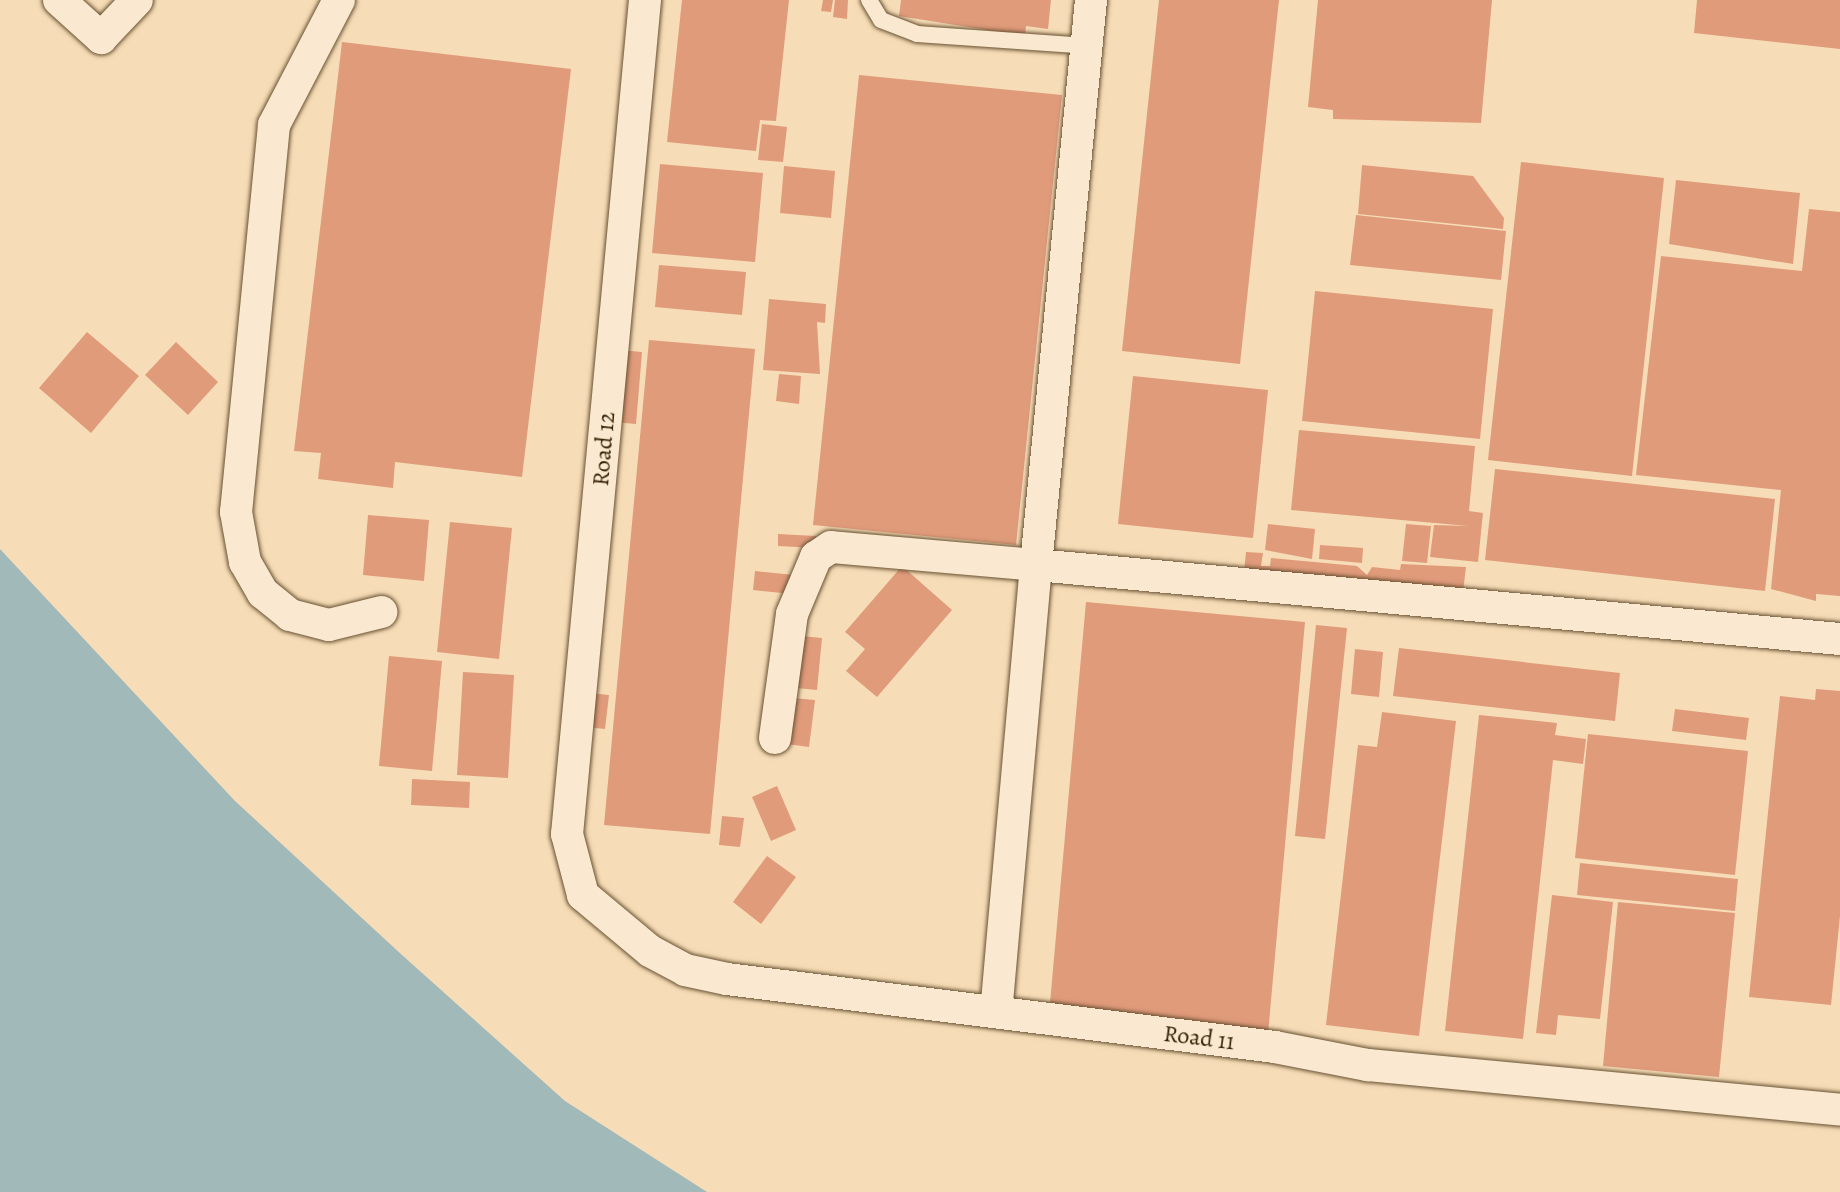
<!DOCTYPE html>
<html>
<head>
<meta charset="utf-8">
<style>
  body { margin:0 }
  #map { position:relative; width:1840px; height:1192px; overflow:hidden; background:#f7ddb7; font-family:Alegreya,serif }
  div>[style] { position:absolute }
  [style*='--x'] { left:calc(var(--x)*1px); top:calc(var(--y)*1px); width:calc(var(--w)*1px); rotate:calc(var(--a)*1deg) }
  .water>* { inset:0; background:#a2b9ba }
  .building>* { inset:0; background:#e09b7b }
  .roads { filter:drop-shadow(0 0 2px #675132) drop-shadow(0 0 2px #675132) }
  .service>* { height:16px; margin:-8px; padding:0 8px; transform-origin:8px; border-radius:8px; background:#fae9d0 }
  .minor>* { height:32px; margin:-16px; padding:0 16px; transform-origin:16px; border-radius:16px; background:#fae9d0 }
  span { translate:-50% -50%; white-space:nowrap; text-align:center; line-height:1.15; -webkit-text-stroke:7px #fae9d0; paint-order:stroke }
  .street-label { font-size:24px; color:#372206 }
</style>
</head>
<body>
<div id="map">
  <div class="water">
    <i style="clip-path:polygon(0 549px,235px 801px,402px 955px,565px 1101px,707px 1192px,0 1192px)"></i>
  </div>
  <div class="building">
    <i style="clip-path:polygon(682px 0,789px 0,776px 121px,760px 120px,756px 151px,667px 142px)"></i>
    <i style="clip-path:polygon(823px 0,833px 0,831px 12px,821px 11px)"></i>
    <i style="clip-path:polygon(835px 0,848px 0,847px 19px,833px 17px)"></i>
    <i style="clip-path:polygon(901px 0,1051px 0,1048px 29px,1026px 26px,1025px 36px,899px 16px)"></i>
    <i style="clip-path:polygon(1159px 0,1279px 0,1240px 364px,1122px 351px)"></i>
    <i style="clip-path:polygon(1318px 0,1492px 0,1481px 123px,1333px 119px,1333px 110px,1308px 107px)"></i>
    <i style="clip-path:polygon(1697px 0,1840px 0,1840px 49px,1694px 33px)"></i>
    <i style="clip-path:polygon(342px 42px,571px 69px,522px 477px,395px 462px,393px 488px,318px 479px,321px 453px,294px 451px)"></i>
    <i style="clip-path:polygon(859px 75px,1062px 95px,1016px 545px,813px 525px)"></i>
    <i style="clip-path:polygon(762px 124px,787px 127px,783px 162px,758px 160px)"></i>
    <i style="clip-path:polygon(1521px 162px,1664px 178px,1632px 476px,1488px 460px)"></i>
    <i style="clip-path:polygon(660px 164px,763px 173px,755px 262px,652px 253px)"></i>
    <i style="clip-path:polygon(1362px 165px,1473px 176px,1504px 218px,1503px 229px,1358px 214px)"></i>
    <i style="clip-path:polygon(784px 166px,835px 171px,831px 218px,780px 213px)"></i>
    <i style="clip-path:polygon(1676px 180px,1800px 193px,1793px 264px,1669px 244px)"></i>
    <i style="clip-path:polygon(1809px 209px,1840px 212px,1840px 596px,1816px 594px,1816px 601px,1771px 589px,1781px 490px,1636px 475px,1661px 256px,1802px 271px)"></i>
    <i style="clip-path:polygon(1356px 215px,1506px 231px,1501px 280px,1350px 265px)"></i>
    <i style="clip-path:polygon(659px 265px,746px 272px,742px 315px,655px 307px)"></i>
    <i style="clip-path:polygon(1315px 291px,1493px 309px,1480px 439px,1302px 421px)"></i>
    <i style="clip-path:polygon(769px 299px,826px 304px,825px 323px,817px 322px,820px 374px,763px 370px)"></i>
    <i style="clip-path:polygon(87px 332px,139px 376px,91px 433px,39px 388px)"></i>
    <i style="clip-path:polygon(649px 340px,755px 349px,710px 834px,604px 825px)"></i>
    <i style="clip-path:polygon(176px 342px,218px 382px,188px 415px,145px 375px)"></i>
    <i style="clip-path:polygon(620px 350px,642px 352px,636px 424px,613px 422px)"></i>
    <i style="clip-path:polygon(779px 374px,801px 376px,799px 404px,776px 401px)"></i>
    <i style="clip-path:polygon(1133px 376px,1268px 390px,1253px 538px,1118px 524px)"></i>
    <i style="clip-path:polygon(1299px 430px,1475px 446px,1469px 511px,1483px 513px,1478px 562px,1430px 557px,1434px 525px,1468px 526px,1291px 510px)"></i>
    <i style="clip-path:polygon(1495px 469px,1775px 499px,1765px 591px,1485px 560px)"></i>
    <i style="clip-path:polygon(368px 515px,429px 520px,424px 581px,363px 575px)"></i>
    <i style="clip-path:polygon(450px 522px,512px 528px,499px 659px,437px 652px)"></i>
    <i style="clip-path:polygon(1268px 524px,1315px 529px,1312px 559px,1265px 550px)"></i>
    <i style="clip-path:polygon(1406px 524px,1431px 526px,1427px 563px,1402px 561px)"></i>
    <i style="clip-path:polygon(778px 534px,816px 536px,815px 548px,778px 546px)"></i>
    <i style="clip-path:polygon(1320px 545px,1363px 548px,1362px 563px,1319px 559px)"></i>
    <i style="clip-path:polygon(1246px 552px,1263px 553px,1261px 566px,1270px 566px,1271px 558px,1357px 566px,1367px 575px,1372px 567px,1400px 570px,1401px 564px,1466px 567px,1463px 592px,1244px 572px)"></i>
    <i style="clip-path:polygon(902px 566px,952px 610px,877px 697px,846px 671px,865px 649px,845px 632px)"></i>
    <i style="clip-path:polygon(755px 571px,794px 575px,792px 594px,753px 590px)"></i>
    <i style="clip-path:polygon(1086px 602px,1305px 622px,1268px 1034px,1049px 1014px)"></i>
    <i style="clip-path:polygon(1316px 625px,1347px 628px,1325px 839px,1295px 836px)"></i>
    <i style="clip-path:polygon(801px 636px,822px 638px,817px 690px,796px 688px)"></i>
    <i style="clip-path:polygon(1399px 648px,1620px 673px,1615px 721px,1393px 696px)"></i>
    <i style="clip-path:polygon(1355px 649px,1383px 652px,1379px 697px,1351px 694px)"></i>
    <i style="clip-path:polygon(389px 656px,442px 661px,432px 771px,379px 766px)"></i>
    <i style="clip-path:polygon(463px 672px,514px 675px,508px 778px,457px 775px)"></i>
    <i style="clip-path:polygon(1816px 689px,1840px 691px,1840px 916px,1831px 1005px,1749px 997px,1780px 696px,1815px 700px)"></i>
    <i style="clip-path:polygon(590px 693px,609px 695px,605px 729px,586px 727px)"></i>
    <i style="clip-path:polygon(793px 698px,815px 700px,809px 747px,787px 744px)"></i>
    <i style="clip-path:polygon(1675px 709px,1749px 718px,1746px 740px,1672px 731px)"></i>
    <i style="clip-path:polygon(1382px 712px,1456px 721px,1419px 1036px,1326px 1025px,1358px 745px,1377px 747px)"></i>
    <i style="clip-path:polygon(1479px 715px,1557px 723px,1555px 735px,1586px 739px,1583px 764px,1553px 760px,1523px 1039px,1445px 1031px)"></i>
    <i style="clip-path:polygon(1588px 734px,1748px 751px,1735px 875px,1575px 858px)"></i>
    <i style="clip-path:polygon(412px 779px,470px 782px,469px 808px,411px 805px)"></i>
    <i style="clip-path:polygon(777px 786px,796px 830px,771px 841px,752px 797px)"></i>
    <i style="clip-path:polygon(722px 816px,744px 818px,740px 847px,719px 845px)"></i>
    <i style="clip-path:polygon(767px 856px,796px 877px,761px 924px,733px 902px)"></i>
    <i style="clip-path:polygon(1580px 863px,1738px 879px,1735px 911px,1577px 895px)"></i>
    <i style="clip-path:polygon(1552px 895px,1613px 902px,1600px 1019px,1558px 1015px,1556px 1035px,1536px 1033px)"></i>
    <i style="clip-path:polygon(1618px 902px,1735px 913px,1719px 1077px,1603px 1066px)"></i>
  </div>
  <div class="roads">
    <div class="service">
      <i style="--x:869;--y:0;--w:23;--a:59"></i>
      <i style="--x:881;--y:20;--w:39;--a:21"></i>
      <i style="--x:917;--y:34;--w:170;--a:4"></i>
    </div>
    <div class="minor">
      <i style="--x:59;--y:0;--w:57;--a:42.1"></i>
      <i style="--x:101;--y:38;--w:52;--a:-46.5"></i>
      <i style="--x:339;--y:0;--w:141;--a:117.5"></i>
      <i style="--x:274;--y:125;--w:389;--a:95.6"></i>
      <i style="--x:236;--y:512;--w:51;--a:79.8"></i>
      <i style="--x:245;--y:562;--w:36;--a:60"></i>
      <i style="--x:263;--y:593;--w:35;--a:39"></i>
      <i style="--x:290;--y:615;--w:40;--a:14.4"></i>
      <i style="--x:329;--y:625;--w:54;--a:-14"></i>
      <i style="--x:645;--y:0;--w:838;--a:95.34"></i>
      <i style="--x:567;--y:834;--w:63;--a:75.3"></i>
      <i style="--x:583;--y:895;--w:87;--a:39.9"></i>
      <i style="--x:650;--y:951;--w:40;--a:28"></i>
      <i style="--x:685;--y:970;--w:43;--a:12.1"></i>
      <i style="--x:727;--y:979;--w:552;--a:7.07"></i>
      <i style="--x:1275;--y:1047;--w:95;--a:11"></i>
      <i style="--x:1368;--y:1065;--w:474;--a:5.4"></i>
      <i style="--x:1091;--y:0;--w:568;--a:95.56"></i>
      <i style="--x:1036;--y:565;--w:807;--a:5.26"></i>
      <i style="--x:775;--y:738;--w:125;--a:-82.2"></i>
      <i style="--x:792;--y:614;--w:62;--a:-67.2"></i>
      <i style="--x:816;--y:557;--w:18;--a:-34"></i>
      <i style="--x:831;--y:547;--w:206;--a:5"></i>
      <i style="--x:1036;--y:565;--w:447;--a:95.1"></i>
    </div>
  </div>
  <div class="street-label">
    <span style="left:604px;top:449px;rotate:-85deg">Road 12</span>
    <span style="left:1199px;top:1038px;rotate:7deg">Road 11</span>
  </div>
</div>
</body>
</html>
